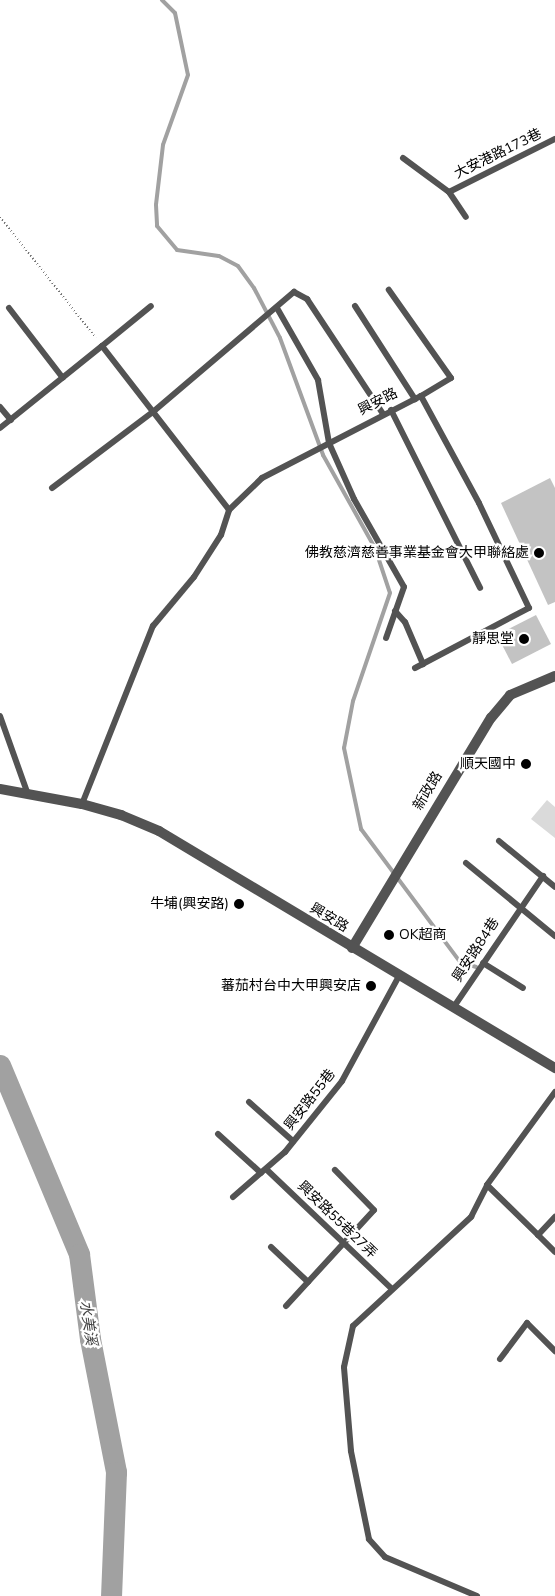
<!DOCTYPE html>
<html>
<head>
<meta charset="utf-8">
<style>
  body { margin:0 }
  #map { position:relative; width:555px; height:1596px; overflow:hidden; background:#fff; font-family:"Nunito Sans","Noto Sans TC",sans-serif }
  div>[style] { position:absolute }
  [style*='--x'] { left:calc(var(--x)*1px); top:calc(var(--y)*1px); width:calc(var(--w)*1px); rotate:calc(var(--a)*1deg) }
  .green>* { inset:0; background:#dadada }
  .stream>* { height:4px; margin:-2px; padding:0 2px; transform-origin:2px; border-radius:2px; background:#a1a1a1 }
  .river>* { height:21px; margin:-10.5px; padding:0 10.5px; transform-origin:10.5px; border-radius:10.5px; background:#a1a1a1 }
  .building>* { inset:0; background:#c3c3c3 }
  .path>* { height:2px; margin-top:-1px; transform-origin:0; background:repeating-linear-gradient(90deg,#757575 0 1px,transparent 0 3.5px) }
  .service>* { height:6px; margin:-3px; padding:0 3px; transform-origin:3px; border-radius:3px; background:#535353 }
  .minor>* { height:10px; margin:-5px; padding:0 5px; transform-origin:5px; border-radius:5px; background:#535353 }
  .tertiary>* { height:10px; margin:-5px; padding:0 5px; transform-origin:5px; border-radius:5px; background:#535353 }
  .dots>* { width:14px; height:14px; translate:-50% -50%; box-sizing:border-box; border:2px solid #fff; border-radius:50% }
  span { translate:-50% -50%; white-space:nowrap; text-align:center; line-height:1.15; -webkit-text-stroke:4.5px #fff; paint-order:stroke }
  .street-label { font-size:14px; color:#000 }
  .poi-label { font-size:14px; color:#000 }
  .right { translate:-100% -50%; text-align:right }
  .left { translate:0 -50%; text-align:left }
  .water-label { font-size:15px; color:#424242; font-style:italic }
</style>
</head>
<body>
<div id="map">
  <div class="green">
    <i style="clip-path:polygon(547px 800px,555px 807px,555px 838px,531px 819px)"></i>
  </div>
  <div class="stream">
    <i style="--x:162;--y:0;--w:18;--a:45"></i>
    <i style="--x:175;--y:13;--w:63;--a:78.2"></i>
    <i style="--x:188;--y:75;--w:74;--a:109.7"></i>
    <i style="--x:163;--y:145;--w:60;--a:96.7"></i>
    <i style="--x:156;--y:205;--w:21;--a:87"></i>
    <i style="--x:157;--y:226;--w:31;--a:50"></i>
    <i style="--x:177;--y:250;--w:42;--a:8.1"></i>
    <i style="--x:219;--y:256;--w:21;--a:28"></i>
    <i style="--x:238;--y:266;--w:27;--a:54"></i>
    <i style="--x:254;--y:288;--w:56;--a:62.5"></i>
    <i style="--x:280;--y:338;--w:125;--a:69.8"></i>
    <i style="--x:323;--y:455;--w:107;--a:60.8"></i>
    <i style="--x:375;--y:548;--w:47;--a:71.6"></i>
    <i style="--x:390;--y:593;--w:114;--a:108.9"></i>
    <i style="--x:353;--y:701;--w:48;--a:100.8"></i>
    <i style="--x:344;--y:748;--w:83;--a:78.1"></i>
    <i style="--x:361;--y:829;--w:166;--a:53.3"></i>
    <i style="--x:460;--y:962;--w:17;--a:17"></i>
  </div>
  <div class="river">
    <i style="--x:0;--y:1065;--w:205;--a:67.3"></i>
    <i style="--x:79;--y:1254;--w:86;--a:82.6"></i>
    <i style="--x:90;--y:1339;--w:136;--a:78.9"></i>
    <i style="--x:116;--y:1472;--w:124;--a:92.3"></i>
  </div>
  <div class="building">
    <i style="clip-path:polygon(550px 478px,555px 488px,555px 602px,548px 605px,501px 503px)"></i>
    <i style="clip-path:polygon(536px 615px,551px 644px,512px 664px,497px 635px)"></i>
  </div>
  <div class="path">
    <i style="--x:0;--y:217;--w:154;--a:51.6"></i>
  </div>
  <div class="service">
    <i style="--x:403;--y:158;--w:57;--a:36.5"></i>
    <i style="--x:449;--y:192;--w:119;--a:-26.6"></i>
    <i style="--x:449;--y:192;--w:30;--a:56"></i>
    <i style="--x:355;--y:306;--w:111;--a:57.2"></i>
    <i style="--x:9;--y:308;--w:88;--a:52.4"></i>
    <i style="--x:277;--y:308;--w:83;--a:60.3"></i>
    <i style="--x:318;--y:380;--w:64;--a:80.1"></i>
    <i style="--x:329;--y:443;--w:61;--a:65.9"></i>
    <i style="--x:354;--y:499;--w:101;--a:60.4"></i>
    <i style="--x:404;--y:587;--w:54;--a:109.4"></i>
    <i style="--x:102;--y:346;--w:63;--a:-39.2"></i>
    <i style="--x:0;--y:407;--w:17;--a:50"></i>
    <i style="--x:391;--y:410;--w:199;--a:63.4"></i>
    <i style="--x:0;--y:428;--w:131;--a:-38.8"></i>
    <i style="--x:102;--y:346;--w:207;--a:52.2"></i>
    <i style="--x:52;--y:488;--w:128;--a:-37"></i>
    <i style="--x:154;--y:411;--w:184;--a:-40.4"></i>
    <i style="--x:294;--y:292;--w:15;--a:28"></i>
    <i style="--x:307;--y:299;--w:138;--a:56.5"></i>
    <i style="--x:395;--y:611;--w:15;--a:48"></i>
    <i style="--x:405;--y:622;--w:46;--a:66.8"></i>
    <i style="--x:415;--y:668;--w:129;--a:-27.8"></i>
    <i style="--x:529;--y:608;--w:116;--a:-115.5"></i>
    <i style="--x:479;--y:503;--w:122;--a:-118.5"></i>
    <i style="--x:0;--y:716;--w:81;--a:70.4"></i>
    <i style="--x:82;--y:804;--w:192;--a:-68.3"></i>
    <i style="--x:153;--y:626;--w:64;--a:-50.1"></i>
    <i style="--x:194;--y:577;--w:50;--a:-57.3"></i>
    <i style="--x:221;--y:535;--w:26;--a:-72"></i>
    <i style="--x:229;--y:510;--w:46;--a:-44.1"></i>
    <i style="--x:262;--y:478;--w:179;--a:-27.3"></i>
    <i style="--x:421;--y:396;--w:35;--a:-31"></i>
    <i style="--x:451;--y:378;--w:108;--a:-125.2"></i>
    <i style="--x:499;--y:841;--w:72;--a:39.4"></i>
    <i style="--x:466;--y:863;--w:115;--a:39.4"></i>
    <i style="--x:483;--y:963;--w:47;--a:32"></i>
    <i style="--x:453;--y:1008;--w:160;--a:-55.7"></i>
    <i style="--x:555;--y:1092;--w:115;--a:126.2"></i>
    <i style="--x:487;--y:1185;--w:71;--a:44.4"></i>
    <i style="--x:538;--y:1235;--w:25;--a:-47"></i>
    <i style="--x:249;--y:1102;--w:59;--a:41.6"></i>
    <i style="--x:218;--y:1134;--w:58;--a:42.2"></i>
    <i style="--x:266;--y:1169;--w:173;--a:43.6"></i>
    <i style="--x:233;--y:1197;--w:69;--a:-40.9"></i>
    <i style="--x:285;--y:1152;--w:91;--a:-51.2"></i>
    <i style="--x:342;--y:1081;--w:119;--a:-61.5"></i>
    <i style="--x:538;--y:1235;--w:24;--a:45"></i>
    <i style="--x:271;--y:1247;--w:51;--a:43.4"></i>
    <i style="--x:286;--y:1306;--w:130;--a:-47.5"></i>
    <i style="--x:374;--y:1210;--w:56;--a:-134.3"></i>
    <i style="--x:500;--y:1359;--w:45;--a:-53.1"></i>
    <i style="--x:527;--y:1323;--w:40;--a:45"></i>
    <i style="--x:477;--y:1596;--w:100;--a:-157"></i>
    <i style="--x:385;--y:1557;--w:24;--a:-132"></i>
    <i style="--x:369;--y:1539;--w:90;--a:-101.6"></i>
    <i style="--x:351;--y:1451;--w:84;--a:-94.8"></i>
    <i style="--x:344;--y:1367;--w:42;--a:-77.6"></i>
    <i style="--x:353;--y:1326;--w:161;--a:-42.7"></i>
    <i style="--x:471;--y:1217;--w:36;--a:-63"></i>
  </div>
  <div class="minor">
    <i style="--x:352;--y:948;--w:269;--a:-58.9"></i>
    <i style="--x:491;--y:718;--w:30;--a:-50"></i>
    <i style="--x:510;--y:695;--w:49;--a:-22.9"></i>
  </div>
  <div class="tertiary">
    <i style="--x:0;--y:789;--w:83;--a:10.4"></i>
    <i style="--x:82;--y:804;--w:41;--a:15.8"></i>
    <i style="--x:121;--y:815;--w:41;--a:22.8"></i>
    <i style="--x:159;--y:831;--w:462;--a:30.9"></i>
  </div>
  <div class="dots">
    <i style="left:539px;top:553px;background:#000"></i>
    <i style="left:524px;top:639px;background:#000"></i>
    <i style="left:526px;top:764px;background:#000"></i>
    <i style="left:239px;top:904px;background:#000"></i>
    <i style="left:389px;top:935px;background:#000"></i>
    <i style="left:371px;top:986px;background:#000"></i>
  </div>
  <div class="street-label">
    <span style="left:498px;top:154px;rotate:-26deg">大安港路173巷</span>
    <span style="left:378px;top:402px;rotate:-27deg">興安路</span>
    <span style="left:428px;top:791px;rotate:-59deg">新政路</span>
    <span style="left:329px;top:918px;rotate:31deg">興安路</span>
    <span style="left:476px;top:950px;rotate:-57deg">興安路84巷</span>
    <span style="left:310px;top:1100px;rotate:-52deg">興安路55巷</span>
    <span style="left:337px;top:1220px;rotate:44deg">興安路55巷27弄</span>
  </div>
  <div class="poi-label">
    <span class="right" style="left:529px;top:553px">佛教慈濟慈善事業基金會大甲聯絡處</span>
    <span class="right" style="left:514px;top:639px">靜思堂</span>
    <span class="right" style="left:516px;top:764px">順天國中</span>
    <span class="right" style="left:229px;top:904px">牛埔(興安路)</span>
    <span class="left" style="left:399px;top:935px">OK超商</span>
    <span class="right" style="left:361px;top:986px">蕃茄村台中大甲興安店</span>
  </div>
  <div class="water-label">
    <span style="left:88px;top:1323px;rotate:82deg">水美溪</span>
  </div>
</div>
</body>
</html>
